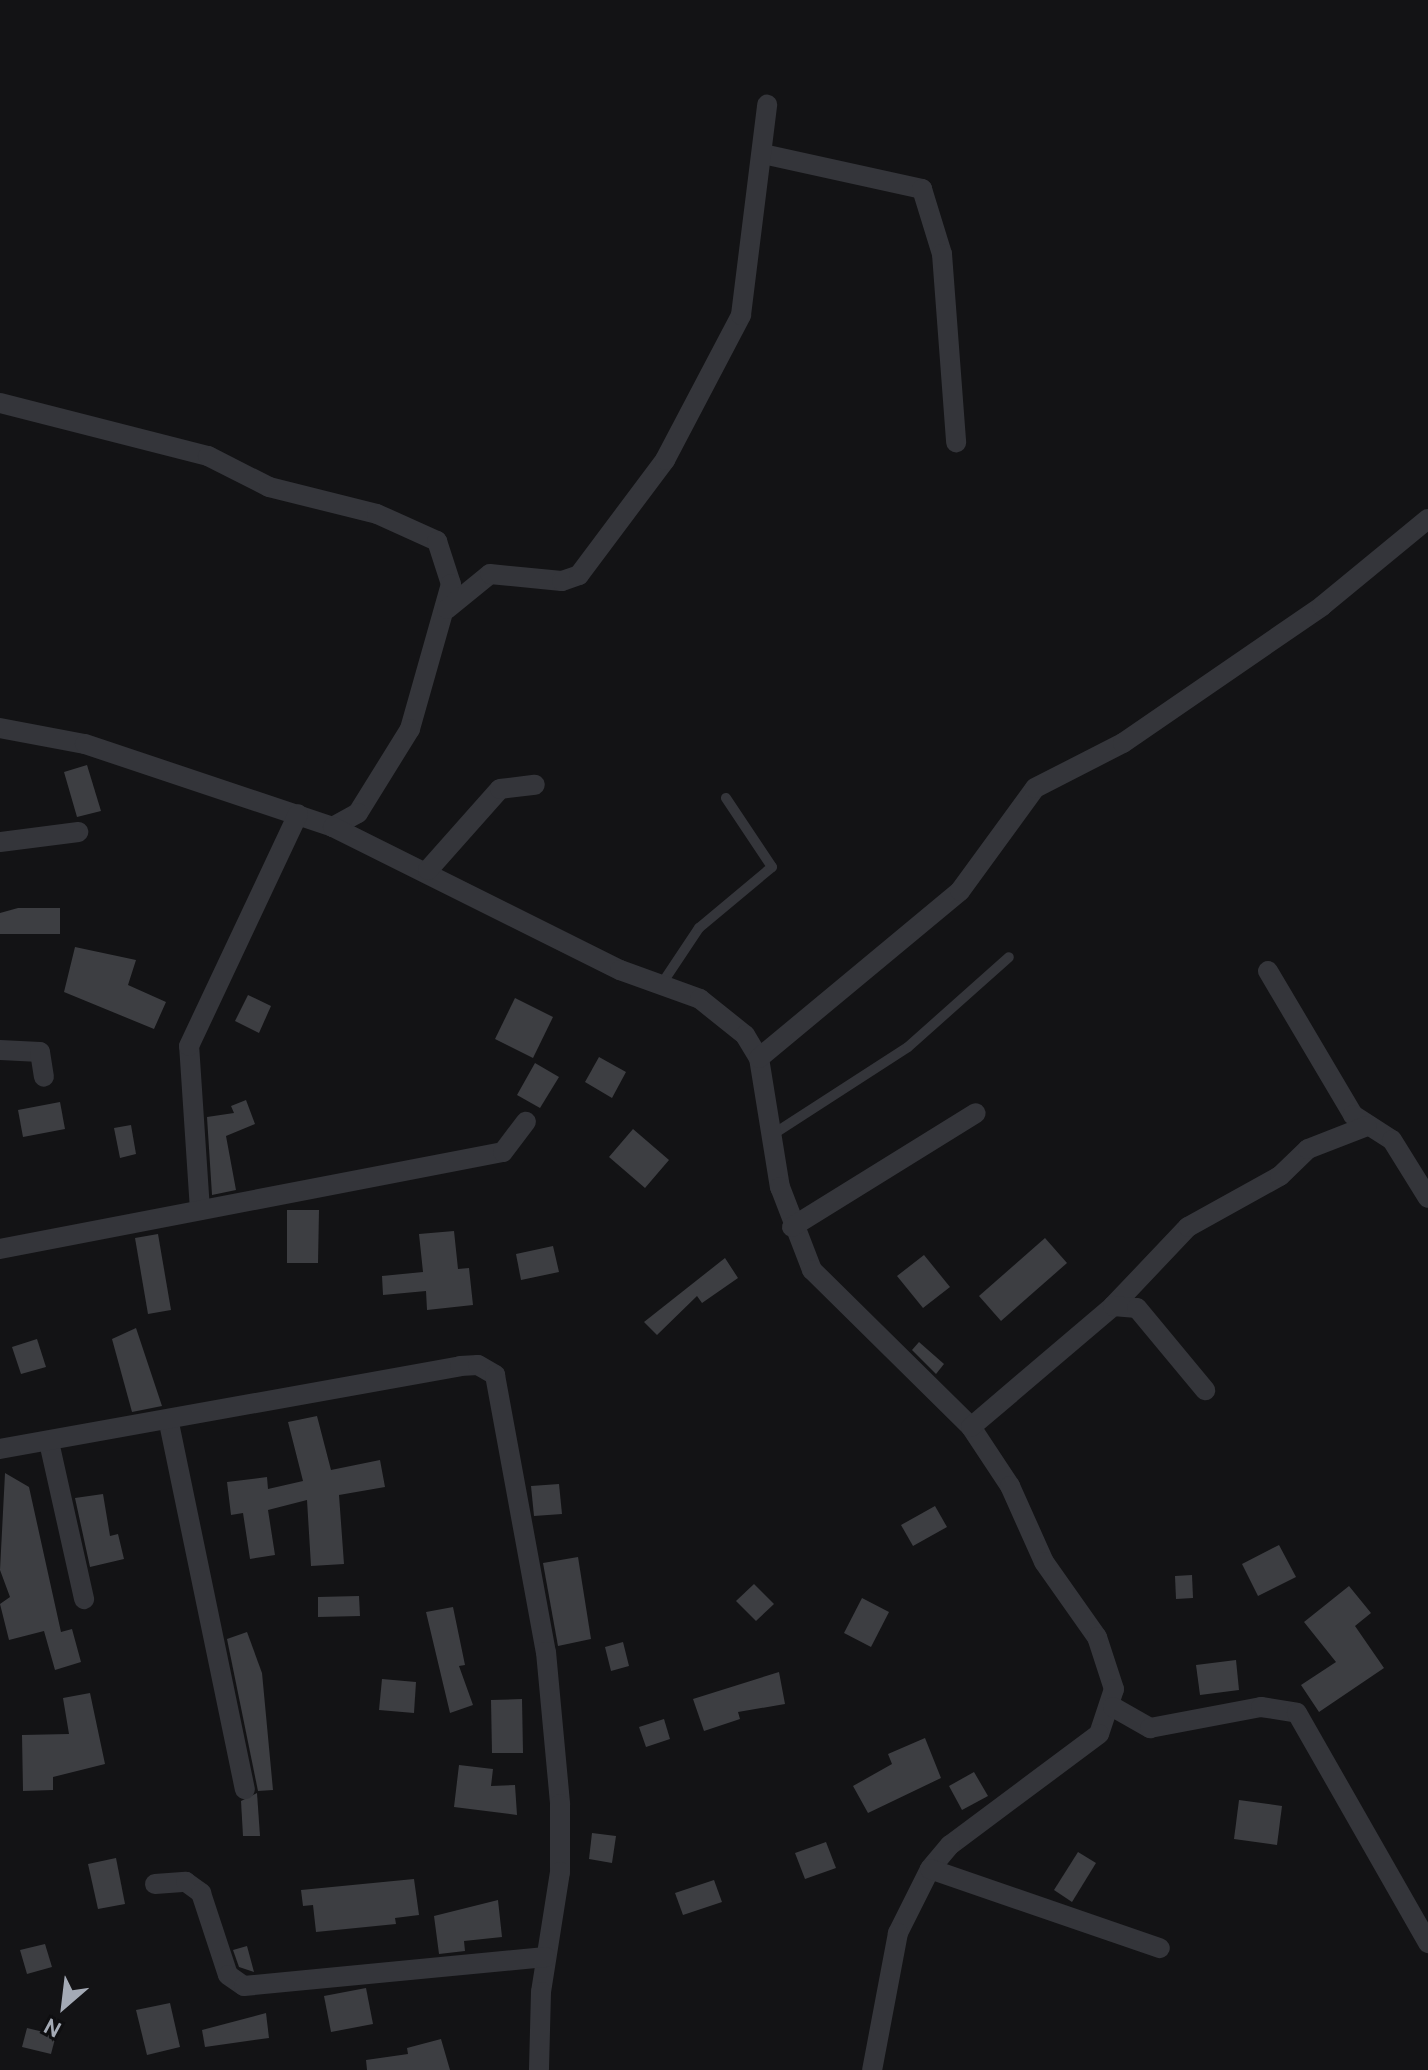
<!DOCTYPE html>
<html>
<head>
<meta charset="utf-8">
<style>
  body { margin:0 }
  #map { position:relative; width:1428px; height:2070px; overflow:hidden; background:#131315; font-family:Cabin,sans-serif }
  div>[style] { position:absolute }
  .building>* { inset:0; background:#3d3e42 }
  .service>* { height:10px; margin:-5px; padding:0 5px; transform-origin:5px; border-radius:5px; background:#34353a }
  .minor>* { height:20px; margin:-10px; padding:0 10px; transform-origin:10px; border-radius:10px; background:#34353a }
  span { translate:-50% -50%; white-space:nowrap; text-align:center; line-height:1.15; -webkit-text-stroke:8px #0e0e10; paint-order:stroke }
  .north { position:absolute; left:24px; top:1966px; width:80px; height:80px; -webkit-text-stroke:6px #0e0e10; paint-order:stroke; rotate:208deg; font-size:22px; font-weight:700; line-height:32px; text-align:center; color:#a4aab5 }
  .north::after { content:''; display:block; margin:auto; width:28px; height:36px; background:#a4aab5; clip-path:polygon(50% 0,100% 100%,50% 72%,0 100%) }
</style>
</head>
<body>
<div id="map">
  <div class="building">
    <i style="clip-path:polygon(87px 765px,101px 811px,77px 817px,64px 772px)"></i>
    <i style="clip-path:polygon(18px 908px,60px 908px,60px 934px,0 934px,0 913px)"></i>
    <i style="clip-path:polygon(75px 947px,136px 960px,128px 985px,166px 1002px,154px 1029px,64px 992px)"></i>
    <i style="clip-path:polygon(248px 995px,271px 1006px,259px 1033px,235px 1021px)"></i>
    <i style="clip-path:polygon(515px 998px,553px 1017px,533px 1058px,495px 1039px)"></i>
    <i style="clip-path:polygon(599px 1057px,626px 1072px,612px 1098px,585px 1082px)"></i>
    <i style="clip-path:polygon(535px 1063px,559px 1077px,540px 1108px,517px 1095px)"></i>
    <i style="clip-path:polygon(246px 1100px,255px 1124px,226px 1136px,236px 1190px,212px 1195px,207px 1117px,234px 1113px,231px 1106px)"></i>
    <i style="clip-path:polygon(60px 1102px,65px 1129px,23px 1137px,18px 1110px)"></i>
    <i style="clip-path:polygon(131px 1125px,136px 1154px,120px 1158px,114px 1128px)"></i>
    <i style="clip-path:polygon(633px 1129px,669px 1160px,645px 1188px,609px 1157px)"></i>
    <i style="clip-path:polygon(287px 1210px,319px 1210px,318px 1263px,287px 1263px)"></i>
    <i style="clip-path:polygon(454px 1231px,458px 1269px,469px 1268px,473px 1305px,427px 1310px,426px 1291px,383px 1295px,382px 1276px,423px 1272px,419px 1234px)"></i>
    <i style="clip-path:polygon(158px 1234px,171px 1310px,148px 1314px,135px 1238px)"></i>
    <i style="clip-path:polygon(1045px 1238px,1067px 1263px,1001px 1321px,979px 1296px)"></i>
    <i style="clip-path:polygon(553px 1246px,559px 1272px,521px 1280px,516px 1254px)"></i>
    <i style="clip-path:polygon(924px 1255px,950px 1287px,923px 1308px,897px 1276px)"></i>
    <i style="clip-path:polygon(725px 1258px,738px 1278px,702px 1303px,697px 1296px,657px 1335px,644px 1322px)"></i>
    <i style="clip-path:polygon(136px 1328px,162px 1406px,132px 1412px,112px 1339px)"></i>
    <i style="clip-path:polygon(37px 1339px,46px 1367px,21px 1374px,12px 1347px)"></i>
    <i style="clip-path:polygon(919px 1342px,944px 1364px,936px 1374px,912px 1350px)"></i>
    <i style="clip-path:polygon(317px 1416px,331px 1470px,380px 1460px,385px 1487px,339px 1495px,344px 1564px,311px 1566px,307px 1500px,268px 1510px,275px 1555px,250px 1559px,243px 1513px,231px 1515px,227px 1482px,267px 1477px,268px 1489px,303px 1481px,288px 1422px)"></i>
    <i style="clip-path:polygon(5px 1473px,29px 1487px,61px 1632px,72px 1629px,81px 1662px,55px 1670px,44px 1631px,9px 1640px,0 1604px,10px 1597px,0 1570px)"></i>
    <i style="clip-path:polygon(559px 1484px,562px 1514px,534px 1516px,531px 1486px)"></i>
    <i style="clip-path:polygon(103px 1494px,110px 1536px,118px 1534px,124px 1559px,90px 1567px,75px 1498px)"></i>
    <i style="clip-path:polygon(935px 1506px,947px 1527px,913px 1546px,901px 1525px)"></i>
    <i style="clip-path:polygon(1279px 1545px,1296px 1577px,1258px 1596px,1242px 1564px)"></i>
    <i style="clip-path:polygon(578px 1557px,591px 1639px,558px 1646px,543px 1563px)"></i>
    <i style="clip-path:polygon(1192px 1575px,1193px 1598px,1176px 1599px,1175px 1576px)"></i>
    <i style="clip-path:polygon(754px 1584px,774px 1604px,756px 1621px,736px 1601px)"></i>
    <i style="clip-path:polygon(1349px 1586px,1371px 1613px,1355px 1626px,1384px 1668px,1319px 1712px,1301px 1685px,1336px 1662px,1304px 1622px)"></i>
    <i style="clip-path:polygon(359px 1596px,360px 1616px,318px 1617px,318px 1597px)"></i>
    <i style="clip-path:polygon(862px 1598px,889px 1612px,871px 1647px,844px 1633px)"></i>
    <i style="clip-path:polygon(453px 1607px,465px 1665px,459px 1666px,473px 1705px,450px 1713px,426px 1612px)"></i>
    <i style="clip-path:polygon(247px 1632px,262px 1673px,273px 1790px,258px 1791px,227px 1639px)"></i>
    <i style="clip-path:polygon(623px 1642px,629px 1666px,611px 1671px,605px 1647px)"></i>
    <i style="clip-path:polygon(1236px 1660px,1239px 1690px,1200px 1695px,1196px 1665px)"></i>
    <i style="clip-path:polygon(779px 1672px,785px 1704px,738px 1712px,740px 1719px,704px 1731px,693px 1699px)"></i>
    <i style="clip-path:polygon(382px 1679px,416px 1682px,414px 1713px,379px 1710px)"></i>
    <i style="clip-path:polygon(90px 1693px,105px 1764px,53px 1777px,53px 1790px,23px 1791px,22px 1735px,69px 1734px,63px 1698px)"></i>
    <i style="clip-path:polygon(522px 1699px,523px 1753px,492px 1753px,491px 1700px)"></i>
    <i style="clip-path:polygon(664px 1719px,670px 1739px,646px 1747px,639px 1727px)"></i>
    <i style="clip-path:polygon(925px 1738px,941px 1778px,868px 1813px,853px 1786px,892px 1764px,888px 1754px)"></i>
    <i style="clip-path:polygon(459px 1765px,493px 1769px,491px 1786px,515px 1785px,517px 1815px,454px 1807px)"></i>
    <i style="clip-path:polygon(974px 1772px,988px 1796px,962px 1810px,949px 1786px)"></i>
    <i style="clip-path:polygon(257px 1793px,260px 1836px,243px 1836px,241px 1801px)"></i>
    <i style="clip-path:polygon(1239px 1800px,1282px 1806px,1277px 1845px,1234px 1839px)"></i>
    <i style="clip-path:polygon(592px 1833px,616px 1836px,612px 1863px,589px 1859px)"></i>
    <i style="clip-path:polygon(826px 1842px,836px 1868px,805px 1879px,795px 1853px)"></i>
    <i style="clip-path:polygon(1078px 1852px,1096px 1863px,1072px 1902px,1054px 1890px)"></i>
    <i style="clip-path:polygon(116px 1858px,125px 1904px,98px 1909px,88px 1864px)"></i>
    <i style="clip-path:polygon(414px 1879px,419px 1915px,395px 1918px,396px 1924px,316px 1932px,313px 1905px,303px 1906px,301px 1890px)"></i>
    <i style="clip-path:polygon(714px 1880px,722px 1902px,683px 1915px,675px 1893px)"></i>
    <i style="clip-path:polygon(498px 1900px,502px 1937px,464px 1941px,465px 1951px,439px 1954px,434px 1916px)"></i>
    <i style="clip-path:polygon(45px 1944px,52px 1967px,27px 1974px,20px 1950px)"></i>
    <i style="clip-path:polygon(247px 1946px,254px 1972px,239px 1967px,233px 1950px)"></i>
    <i style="clip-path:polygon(366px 1988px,373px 2024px,331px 2032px,324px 1996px)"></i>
    <i style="clip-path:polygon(170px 2003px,180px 2047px,147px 2055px,136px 2010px)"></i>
    <i style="clip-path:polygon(266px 2013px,269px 2038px,205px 2047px,202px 2030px)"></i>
    <i style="clip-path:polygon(27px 2028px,56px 2035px,51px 2054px,22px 2047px)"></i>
    <i style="clip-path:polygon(441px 2039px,450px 2070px,367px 2070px,366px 2060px,408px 2054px,407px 2048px)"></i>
  </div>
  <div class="service">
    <i style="left:661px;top:985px;width:69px;rotate:-56.3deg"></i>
    <i style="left:699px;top:928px;width:95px;rotate:-39.9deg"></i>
    <i style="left:772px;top:867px;width:83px;rotate:-123.7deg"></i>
    <i style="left:775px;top:1133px;width:158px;rotate:-32.9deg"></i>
    <i style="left:908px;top:1047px;width:135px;rotate:-41.7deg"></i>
  </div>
  <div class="minor">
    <i style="left:763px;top:154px;width:163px;rotate:12.4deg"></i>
    <i style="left:922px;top:189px;width:68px;rotate:72.9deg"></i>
    <i style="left:942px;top:254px;width:189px;rotate:85.7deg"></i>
    <i style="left:0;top:403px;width:215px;rotate:14.3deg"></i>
    <i style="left:208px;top:456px;width:68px;rotate:26.9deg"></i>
    <i style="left:269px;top:487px;width:111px;rotate:14deg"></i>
    <i style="left:377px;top:514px;width:66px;rotate:24.2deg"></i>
    <i style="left:437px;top:541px;width:45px;rotate:72deg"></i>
    <i style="left:451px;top:584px;width:151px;rotate:105.8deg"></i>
    <i style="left:410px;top:729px;width:99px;rotate:121.8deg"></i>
    <i style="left:358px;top:813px;width:29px;rotate:151deg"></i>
    <i style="left:447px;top:609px;width:55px;rotate:-39.1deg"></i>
    <i style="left:490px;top:574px;width:72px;rotate:5.6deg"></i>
    <i style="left:562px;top:581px;width:18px;rotate:-19deg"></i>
    <i style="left:579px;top:575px;width:144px;rotate:-53.2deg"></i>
    <i style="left:665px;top:460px;width:164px;rotate:-62.3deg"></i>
    <i style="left:741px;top:315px;width:212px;rotate:-82.9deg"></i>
    <i style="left:0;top:728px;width:86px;rotate:10.7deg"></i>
    <i style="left:85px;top:744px;width:262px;rotate:18.5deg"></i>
    <i style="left:333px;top:827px;width:321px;rotate:26.5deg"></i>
    <i style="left:620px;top:970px;width:85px;rotate:19.9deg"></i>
    <i style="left:700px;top:999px;width:58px;rotate:38.7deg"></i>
    <i style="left:745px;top:1035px;width:27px;rotate:59deg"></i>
    <i style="left:759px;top:1058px;width:131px;rotate:80.8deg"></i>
    <i style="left:780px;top:1187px;width:89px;rotate:68.9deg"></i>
    <i style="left:812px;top:1270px;width:223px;rotate:44.6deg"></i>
    <i style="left:971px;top:1427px;width:71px;rotate:56.5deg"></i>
    <i style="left:1010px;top:1486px;width:83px;rotate:65.9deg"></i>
    <i style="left:1044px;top:1562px;width:92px;rotate:54.8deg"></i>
    <i style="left:1097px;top:1637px;width:55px;rotate:71.9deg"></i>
    <i style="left:1114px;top:1689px;width:47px;rotate:108.4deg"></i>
    <i style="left:1099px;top:1734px;width:186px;rotate:143.3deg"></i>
    <i style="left:950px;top:1845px;width:31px;rotate:130deg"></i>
    <i style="left:930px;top:1869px;width:72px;rotate:116.6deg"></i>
    <i style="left:898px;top:1933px;width:139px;rotate:100.7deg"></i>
    <i style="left:0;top:842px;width:79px;rotate:-7.3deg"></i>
    <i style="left:428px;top:870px;width:108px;rotate:-48.4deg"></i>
    <i style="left:500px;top:789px;width:35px;rotate:-7deg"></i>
    <i style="left:1268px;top:971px;width:167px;rotate:59.4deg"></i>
    <i style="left:1353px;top:1115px;width:46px;rotate:32.7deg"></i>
    <i style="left:1392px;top:1140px;width:68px;rotate:58.2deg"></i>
    <i style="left:0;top:1050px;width:40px;rotate:2.9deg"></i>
    <i style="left:40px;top:1052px;width:25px;rotate:81deg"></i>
    <i style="left:759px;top:1058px;width:261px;rotate:-39.7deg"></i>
    <i style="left:960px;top:891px;width:127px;rotate:-53.9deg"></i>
    <i style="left:1035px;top:788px;width:99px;rotate:-27.1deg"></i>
    <i style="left:1123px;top:743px;width:242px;rotate:-34.5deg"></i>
    <i style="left:1322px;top:606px;width:137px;rotate:-39.4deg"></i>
    <i style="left:200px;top:1210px;width:164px;rotate:-93.8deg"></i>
    <i style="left:189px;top:1046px;width:256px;rotate:-64.8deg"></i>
    <i style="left:792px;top:1227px;width:216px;rotate:-31.8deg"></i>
    <i style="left:0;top:1249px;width:512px;rotate:-10.92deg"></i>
    <i style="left:503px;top:1152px;width:38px;rotate:-53deg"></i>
    <i style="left:1113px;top:1306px;width:109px;rotate:-46.5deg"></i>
    <i style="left:1188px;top:1227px;width:105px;rotate:-29deg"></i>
    <i style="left:1280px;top:1176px;width:39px;rotate:-44deg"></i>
    <i style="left:1308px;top:1149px;width:63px;rotate:-21.3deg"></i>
    <i style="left:169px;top:1423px;width:374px;rotate:78.3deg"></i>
    <i style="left:971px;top:1427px;width:187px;rotate:-40.4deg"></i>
    <i style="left:1113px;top:1306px;width:24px;rotate:5deg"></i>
    <i style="left:1137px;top:1308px;width:107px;rotate:50.3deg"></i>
    <i style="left:49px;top:1442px;width:161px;rotate:77.4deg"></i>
    <i style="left:0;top:1449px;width:467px;rotate:-10.2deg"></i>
    <i style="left:460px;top:1366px;width:18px;rotate:-3deg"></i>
    <i style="left:478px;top:1365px;width:20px;rotate:30deg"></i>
    <i style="left:495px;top:1375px;width:282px;rotate:79.6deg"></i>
    <i style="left:546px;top:1652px;width:153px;rotate:84.7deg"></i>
    <i style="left:560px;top:1804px;width:68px;rotate:90deg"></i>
    <i style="left:560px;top:1872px;width:121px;rotate:99deg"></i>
    <i style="left:541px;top:1992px;width:78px;rotate:91.5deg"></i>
    <i style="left:1113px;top:1707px;width:43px;rotate:29.6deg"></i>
    <i style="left:1150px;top:1728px;width:113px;rotate:-10.7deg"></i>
    <i style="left:1261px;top:1707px;width:36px;rotate:9deg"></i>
    <i style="left:1297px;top:1713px;width:265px;rotate:60.3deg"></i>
    <i style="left:930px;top:1869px;width:243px;rotate:19deg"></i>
    <i style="left:155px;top:1884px;width:31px;rotate:-4deg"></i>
    <i style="left:186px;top:1882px;width:19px;rotate:36deg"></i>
    <i style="left:201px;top:1893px;width:86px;rotate:71.8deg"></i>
    <i style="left:228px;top:1975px;width:19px;rotate:35deg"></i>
    <i style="left:244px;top:1986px;width:303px;rotate:-5.5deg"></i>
  </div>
  <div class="north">N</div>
</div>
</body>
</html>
